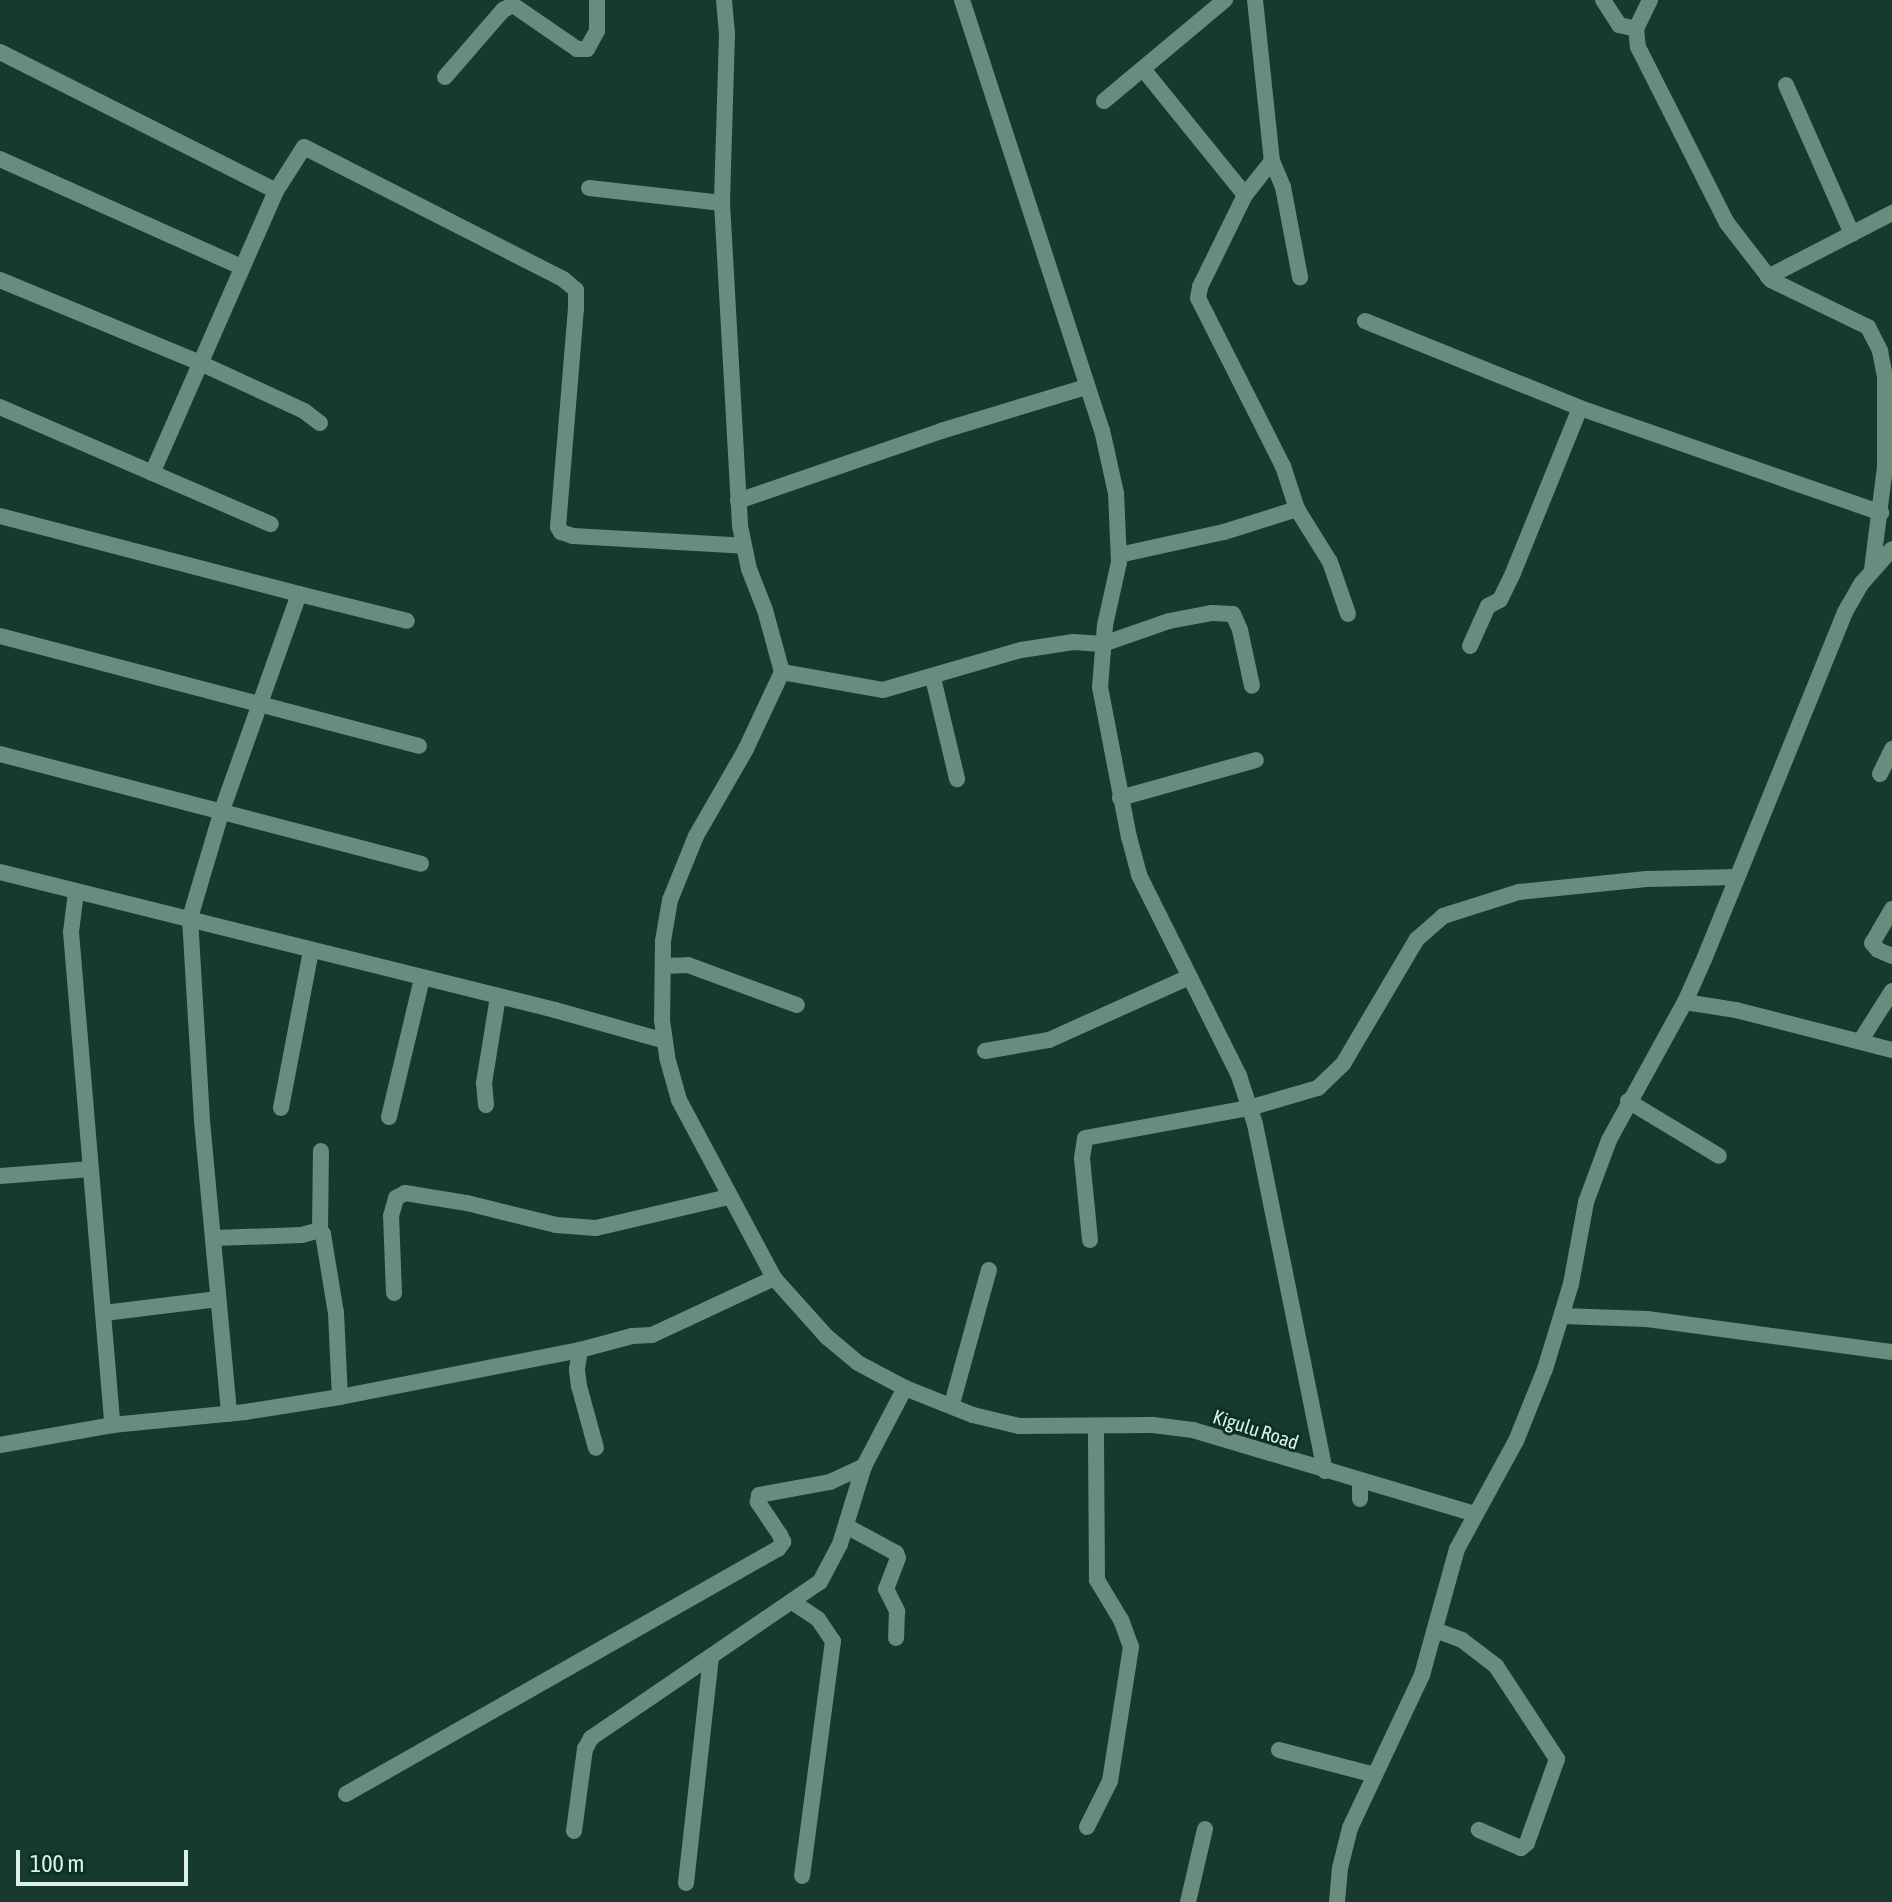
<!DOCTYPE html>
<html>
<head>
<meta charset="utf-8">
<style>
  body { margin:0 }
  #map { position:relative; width:1892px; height:1902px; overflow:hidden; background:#173a2f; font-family:"Asap Condensed",sans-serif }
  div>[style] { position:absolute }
  .minor>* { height:16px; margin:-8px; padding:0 8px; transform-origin:8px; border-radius:8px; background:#688d7f }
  span { translate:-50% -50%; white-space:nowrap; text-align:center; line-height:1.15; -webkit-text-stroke:6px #0b3025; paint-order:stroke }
  .street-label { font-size:20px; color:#dcefe8 }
  .scale { position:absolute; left:16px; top:1850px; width:172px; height:36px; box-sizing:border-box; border:4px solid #dcefe8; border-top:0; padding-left:10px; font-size:24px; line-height:28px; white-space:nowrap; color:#dcefe8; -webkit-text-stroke:6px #0b3025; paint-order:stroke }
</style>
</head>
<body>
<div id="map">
  <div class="minor">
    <i style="left:724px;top:0;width:33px;rotate:85deg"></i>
    <i style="left:727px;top:33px;width:170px;rotate:91.7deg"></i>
    <i style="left:722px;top:203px;width:324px;rotate:86.8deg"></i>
    <i style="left:740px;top:526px;width:44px;rotate:78.2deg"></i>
    <i style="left:749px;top:569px;width:44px;rotate:68.7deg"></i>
    <i style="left:765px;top:610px;width:64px;rotate:74.7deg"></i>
    <i style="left:782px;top:672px;width:85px;rotate:115.1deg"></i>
    <i style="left:746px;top:749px;width:100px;rotate:119.9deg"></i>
    <i style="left:696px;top:836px;width:69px;rotate:112.1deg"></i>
    <i style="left:670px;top:900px;width:42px;rotate:99.7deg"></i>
    <i style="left:663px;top:941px;width:79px;rotate:90.7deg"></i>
    <i style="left:662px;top:1020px;width:37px;rotate:82deg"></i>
    <i style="left:667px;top:1057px;width:45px;rotate:74.4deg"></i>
    <i style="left:679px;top:1100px;width:202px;rotate:61.9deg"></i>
    <i style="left:774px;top:1278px;width:79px;rotate:48.1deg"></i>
    <i style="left:827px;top:1337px;width:40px;rotate:40deg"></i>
    <i style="left:858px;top:1363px;width:53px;rotate:28deg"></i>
    <i style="left:905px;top:1388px;width:73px;rotate:21.7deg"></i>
    <i style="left:973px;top:1415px;width:47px;rotate:13.4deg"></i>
    <i style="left:1019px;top:1426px;width:134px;rotate:-0.4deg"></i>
    <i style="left:1153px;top:1425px;width:40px;rotate:7.1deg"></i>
    <i style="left:1193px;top:1430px;width:293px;rotate:16.6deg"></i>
    <i style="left:962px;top:0;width:452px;rotate:72deg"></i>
    <i style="left:1102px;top:430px;width:65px;rotate:77.5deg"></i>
    <i style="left:1116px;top:493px;width:69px;rotate:87.5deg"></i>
    <i style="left:1119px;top:562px;width:65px;rotate:102.5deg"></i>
    <i style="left:1105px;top:625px;width:62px;rotate:94.6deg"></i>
    <i style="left:1100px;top:687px;width:153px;rotate:79.1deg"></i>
    <i style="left:1129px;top:837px;width:39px;rotate:75deg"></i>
    <i style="left:1139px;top:875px;width:225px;rotate:63.5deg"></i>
    <i style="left:1239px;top:1076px;width:51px;rotate:71.6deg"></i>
    <i style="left:1255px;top:1124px;width:354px;rotate:78.6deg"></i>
    <i style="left:1255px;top:0;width:162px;rotate:84deg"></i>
    <i style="left:1272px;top:161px;width:28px;rotate:67deg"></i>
    <i style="left:1283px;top:187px;width:92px;rotate:79.3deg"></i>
    <i style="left:1603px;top:0;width:30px;rotate:57deg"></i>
    <i style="left:1619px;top:25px;width:17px;rotate:13deg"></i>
    <i style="left:1650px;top:0;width:32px;rotate:116deg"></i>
    <i style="left:1636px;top:29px;width:18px;rotate:84deg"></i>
    <i style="left:1638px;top:47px;width:197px;rotate:63.2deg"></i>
    <i style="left:1727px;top:223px;width:72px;rotate:52.3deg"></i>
    <i style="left:1771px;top:280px;width:108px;rotate:25.9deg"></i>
    <i style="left:1868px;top:327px;width:27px;rotate:63deg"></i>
    <i style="left:1880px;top:351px;width:25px;rotate:79deg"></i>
    <i style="left:1885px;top:376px;width:91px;rotate:90deg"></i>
    <i style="left:1885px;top:467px;width:104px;rotate:97.2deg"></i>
    <i style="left:0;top:52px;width:309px;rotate:26.7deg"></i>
    <i style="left:276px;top:191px;width:308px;rotate:113.7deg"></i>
    <i style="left:1143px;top:69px;width:162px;rotate:51deg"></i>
    <i style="left:445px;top:77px;width:89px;rotate:-49.1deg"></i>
    <i style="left:503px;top:10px;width:11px;rotate:-27deg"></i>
    <i style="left:513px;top:5px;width:78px;rotate:34.5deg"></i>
    <i style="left:577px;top:49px;width:10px"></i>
    <i style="left:587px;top:49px;width:21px;rotate:-61deg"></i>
    <i style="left:597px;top:31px;width:31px;rotate:-90deg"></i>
    <i style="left:1786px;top:85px;width:163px;rotate:66.1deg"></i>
    <i style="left:1104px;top:101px;width:158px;rotate:-39.9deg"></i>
    <i style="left:0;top:159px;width:265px;rotate:24.1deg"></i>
    <i style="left:1272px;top:161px;width:43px;rotate:128.5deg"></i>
    <i style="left:1245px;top:195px;width:102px;rotate:116.1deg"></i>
    <i style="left:1200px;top:287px;width:11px;rotate:100deg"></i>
    <i style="left:1198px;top:298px;width:188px;rotate:63.2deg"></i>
    <i style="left:1283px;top:466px;width:45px;rotate:72deg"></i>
    <i style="left:1297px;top:509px;width:62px;rotate:58.1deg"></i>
    <i style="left:1330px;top:562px;width:55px;rotate:70.9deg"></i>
    <i style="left:589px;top:188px;width:134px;rotate:6.4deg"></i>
    <i style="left:276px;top:191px;width:52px;rotate:-57.5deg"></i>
    <i style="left:304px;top:147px;width:291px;rotate:27deg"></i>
    <i style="left:563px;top:279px;width:17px;rotate:40deg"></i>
    <i style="left:576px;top:290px;width:18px;rotate:90deg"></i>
    <i style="left:576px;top:308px;width:220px;rotate:94.7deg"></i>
    <i style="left:558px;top:527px;width:6px;rotate:59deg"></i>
    <i style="left:561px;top:532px;width:13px;rotate:18deg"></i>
    <i style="left:573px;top:536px;width:171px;rotate:3.3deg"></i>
    <i style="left:1768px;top:277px;width:140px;rotate:-27.3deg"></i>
    <i style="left:0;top:280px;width:214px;rotate:22.5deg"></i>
    <i style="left:198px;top:362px;width:117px;rotate:24.8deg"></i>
    <i style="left:304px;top:411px;width:20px;rotate:37deg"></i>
    <i style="left:1365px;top:321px;width:232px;rotate:22deg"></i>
    <i style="left:1580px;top:408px;width:319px;rotate:19.2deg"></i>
    <i style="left:0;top:407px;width:295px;rotate:23.4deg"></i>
    <i style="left:738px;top:501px;width:215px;rotate:-19deg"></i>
    <i style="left:941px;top:431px;width:152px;rotate:-16.9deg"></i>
    <i style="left:0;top:516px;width:309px;rotate:14.6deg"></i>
    <i style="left:299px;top:594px;width:229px;rotate:109.6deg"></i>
    <i style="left:222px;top:810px;width:113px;rotate:106.5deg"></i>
    <i style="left:190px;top:918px;width:203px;rotate:86.6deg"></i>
    <i style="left:202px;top:1121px;width:294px;rotate:84.7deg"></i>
    <i style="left:1119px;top:555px;width:107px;rotate:-12.4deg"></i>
    <i style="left:1224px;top:532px;width:77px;rotate:-17.5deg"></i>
    <i style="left:299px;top:594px;width:111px;rotate:14deg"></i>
    <i style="left:0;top:636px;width:433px;rotate:14.7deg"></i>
    <i style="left:1470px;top:646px;width:44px;rotate:-65.8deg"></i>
    <i style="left:1488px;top:606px;width:13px;rotate:-27deg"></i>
    <i style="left:1500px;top:600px;width:30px;rotate:-64deg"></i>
    <i style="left:1513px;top:573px;width:178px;rotate:-67.9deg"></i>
    <i style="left:782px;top:672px;width:103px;rotate:10.1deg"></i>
    <i style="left:883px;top:690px;width:144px;rotate:-16.2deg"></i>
    <i style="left:1021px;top:650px;width:53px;rotate:-8.7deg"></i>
    <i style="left:1073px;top:642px;width:30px;rotate:4deg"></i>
    <i style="left:1103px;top:644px;width:70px;rotate:-19.2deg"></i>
    <i style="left:1169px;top:621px;width:44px;rotate:-10.5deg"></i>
    <i style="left:1212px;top:613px;width:21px;rotate:3deg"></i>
    <i style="left:1233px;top:614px;width:17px;rotate:66deg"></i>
    <i style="left:1240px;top:630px;width:57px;rotate:77.9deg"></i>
    <i style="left:933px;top:678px;width:104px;rotate:76.6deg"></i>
    <i style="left:0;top:754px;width:435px;rotate:14.6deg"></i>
    <i style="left:1880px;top:774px;width:28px;rotate:-64deg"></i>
    <i style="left:1120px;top:798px;width:141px;rotate:-15.6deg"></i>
    <i style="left:0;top:872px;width:572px;rotate:13.96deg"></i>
    <i style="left:555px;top:1010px;width:114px;rotate:15.7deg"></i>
    <i style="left:76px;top:892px;width:40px;rotate:97.1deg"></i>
    <i style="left:71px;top:932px;width:495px;rotate:85.2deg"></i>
    <i style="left:1892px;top:909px;width:39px;rotate:120deg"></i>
    <i style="left:1872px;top:943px;width:9px;rotate:49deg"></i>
    <i style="left:1878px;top:950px;width:15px;rotate:23deg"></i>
    <i style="left:663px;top:966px;width:25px;rotate:-2deg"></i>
    <i style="left:688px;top:965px;width:116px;rotate:20.2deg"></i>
    <i style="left:1685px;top:1002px;width:52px;rotate:8.9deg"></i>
    <i style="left:1736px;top:1010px;width:161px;rotate:14.4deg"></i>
    <i style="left:1861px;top:1040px;width:58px;rotate:-57.7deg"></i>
    <i style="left:985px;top:1051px;width:65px;rotate:-9.8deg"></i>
    <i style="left:1049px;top:1040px;width:151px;rotate:-24.2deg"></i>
    <i style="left:1628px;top:1101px;width:106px;rotate:31.1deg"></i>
    <i style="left:486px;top:1105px;width:22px;rotate:-95deg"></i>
    <i style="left:484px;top:1083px;width:87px;rotate:-80.8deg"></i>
    <i style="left:281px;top:1108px;width:161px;rotate:-79.2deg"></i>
    <i style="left:389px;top:1117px;width:142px;rotate:-76.6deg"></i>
    <i style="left:0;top:1176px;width:91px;rotate:-4.4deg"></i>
    <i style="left:320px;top:1230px;width:79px;rotate:-89.3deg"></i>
    <i style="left:213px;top:1238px;width:89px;rotate:-1.9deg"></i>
    <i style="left:302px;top:1235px;width:19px;rotate:-16deg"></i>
    <i style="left:320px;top:1230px;width:5px;rotate:53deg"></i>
    <i style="left:323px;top:1234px;width:80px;rotate:80.7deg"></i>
    <i style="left:336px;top:1313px;width:84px;rotate:87.3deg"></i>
    <i style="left:1090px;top:1240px;width:82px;rotate:-95.6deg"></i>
    <i style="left:1082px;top:1158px;width:20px;rotate:-81deg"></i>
    <i style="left:1085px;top:1138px;width:167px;rotate:-10.4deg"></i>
    <i style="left:1249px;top:1108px;width:72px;rotate:-16.2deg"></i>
    <i style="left:1318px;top:1088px;width:35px;rotate:-44deg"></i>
    <i style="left:1343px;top:1064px;width:145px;rotate:-59.4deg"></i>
    <i style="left:1417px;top:939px;width:35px;rotate:-41deg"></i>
    <i style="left:1443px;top:916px;width:80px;rotate:-17.5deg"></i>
    <i style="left:1519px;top:892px;width:128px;rotate:-5.8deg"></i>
    <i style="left:1646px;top:879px;width:91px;rotate:-1.3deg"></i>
    <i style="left:394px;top:1293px;width:77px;rotate:-92.2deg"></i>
    <i style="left:391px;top:1216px;width:19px;rotate:-74deg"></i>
    <i style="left:396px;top:1198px;width:10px;rotate:-29deg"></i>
    <i style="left:405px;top:1193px;width:63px;rotate:9.2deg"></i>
    <i style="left:467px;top:1203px;width:92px;rotate:13.9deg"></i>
    <i style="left:556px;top:1225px;width:40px;rotate:4.3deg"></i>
    <i style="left:596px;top:1228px;width:136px;rotate:-13.2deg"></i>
    <i style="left:104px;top:1313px;width:115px;rotate:-7deg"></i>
    <i style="left:1562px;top:1316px;width:85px;rotate:2deg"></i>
    <i style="left:1647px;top:1319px;width:247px;rotate:7.7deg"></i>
    <i style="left:580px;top:1350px;width:20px;rotate:99deg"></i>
    <i style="left:577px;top:1370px;width:16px;rotate:83deg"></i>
    <i style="left:579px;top:1386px;width:64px;rotate:74.7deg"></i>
    <i style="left:952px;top:1404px;width:139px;rotate:-74.6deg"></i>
    <i style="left:0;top:1445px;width:114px;rotate:-10.1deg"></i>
    <i style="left:112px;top:1425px;width:134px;rotate:-5.6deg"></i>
    <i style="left:245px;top:1412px;width:96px;rotate:-9deg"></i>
    <i style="left:340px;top:1397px;width:245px;rotate:-11.1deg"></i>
    <i style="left:580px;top:1350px;width:54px;rotate:-15.1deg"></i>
    <i style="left:632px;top:1336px;width:20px;rotate:-3deg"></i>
    <i style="left:652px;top:1335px;width:135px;rotate:-25deg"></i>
    <i style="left:1360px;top:1481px;width:18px;rotate:90deg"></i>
    <i style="left:846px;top:1526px;width:57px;rotate:28.4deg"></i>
    <i style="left:896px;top:1553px;width:5px;rotate:68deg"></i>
    <i style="left:898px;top:1558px;width:33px;rotate:111deg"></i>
    <i style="left:886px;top:1589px;width:25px;rotate:63deg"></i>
    <i style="left:897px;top:1611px;width:27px;rotate:92deg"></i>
    <i style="left:794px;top:1603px;width:29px;rotate:34deg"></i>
    <i style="left:818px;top:1619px;width:27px;rotate:56deg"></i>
    <i style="left:833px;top:1641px;width:237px;rotate:97.5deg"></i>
    <i style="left:1435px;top:1630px;width:29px;rotate:20deg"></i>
    <i style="left:1462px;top:1640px;width:43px;rotate:37.4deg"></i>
    <i style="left:1496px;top:1666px;width:111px;rotate:56.7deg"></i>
    <i style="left:1557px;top:1759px;width:89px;rotate:109.7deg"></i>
    <i style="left:1527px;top:1843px;width:8px;rotate:140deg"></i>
    <i style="left:1521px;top:1848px;width:46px;rotate:-156.8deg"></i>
    <i style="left:1279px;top:1750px;width:99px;rotate:14.6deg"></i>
    <i style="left:346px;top:1794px;width:497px;rotate:-29.6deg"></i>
    <i style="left:778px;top:1549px;width:9px;rotate:-54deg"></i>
    <i style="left:783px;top:1542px;width:8px;rotate:-113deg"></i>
    <i style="left:780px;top:1535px;width:40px;rotate:-124deg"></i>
    <i style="left:758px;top:1502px;width:7px;rotate:-82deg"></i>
    <i style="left:759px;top:1495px;width:72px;rotate:-10.4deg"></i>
    <i style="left:830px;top:1482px;width:38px;rotate:-25deg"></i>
    <i style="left:864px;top:1466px;width:88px;rotate:-62.3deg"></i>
    <i style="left:1087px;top:1827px;width:51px;rotate:-63.4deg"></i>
    <i style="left:1110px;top:1781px;width:136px;rotate:-81.1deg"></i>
    <i style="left:1131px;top:1647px;width:29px;rotate:-110deg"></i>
    <i style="left:1121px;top:1620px;width:47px;rotate:-121deg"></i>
    <i style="left:1097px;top:1580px;width:154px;rotate:-90.4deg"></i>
    <i style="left:574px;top:1831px;width:83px;rotate:-82.4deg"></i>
    <i style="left:585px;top:1749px;width:13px;rotate:-61deg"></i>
    <i style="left:591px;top:1738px;width:277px;rotate:-34.3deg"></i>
    <i style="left:820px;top:1582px;width:43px;rotate:-62.2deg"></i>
    <i style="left:840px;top:1544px;width:82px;rotate:-72.9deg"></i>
    <i style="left:686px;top:1883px;width:226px;rotate:-83.7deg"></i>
    <i style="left:1188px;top:1902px;width:75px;rotate:-76.9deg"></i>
    <i style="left:1337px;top:1902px;width:34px;rotate:-85deg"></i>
    <i style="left:1340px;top:1868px;width:41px;rotate:-76deg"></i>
    <i style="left:1350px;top:1828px;width:169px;rotate:-64.8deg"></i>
    <i style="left:1422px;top:1675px;width:131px;rotate:-74.5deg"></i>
    <i style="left:1457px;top:1549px;width:123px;rotate:-61.4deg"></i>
    <i style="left:1516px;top:1441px;width:78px;rotate:-68.1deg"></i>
    <i style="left:1545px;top:1369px;width:89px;rotate:-73deg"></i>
    <i style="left:1571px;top:1284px;width:83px;rotate:-79.6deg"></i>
    <i style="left:1586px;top:1202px;width:66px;rotate:-69.6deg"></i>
    <i style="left:1609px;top:1140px;width:158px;rotate:-61.2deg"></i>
    <i style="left:1685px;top:1002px;width:49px;rotate:-66deg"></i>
    <i style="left:1705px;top:957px;width:372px;rotate:-67.9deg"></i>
    <i style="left:1845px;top:612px;width:34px;rotate:-60deg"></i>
    <i style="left:1862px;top:583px;width:45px;rotate:-48.6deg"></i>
  </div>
  <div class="street-label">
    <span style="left:1256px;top:1429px;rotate:18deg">Kigulu Road</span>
  </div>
  <div class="scale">100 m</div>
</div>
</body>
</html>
